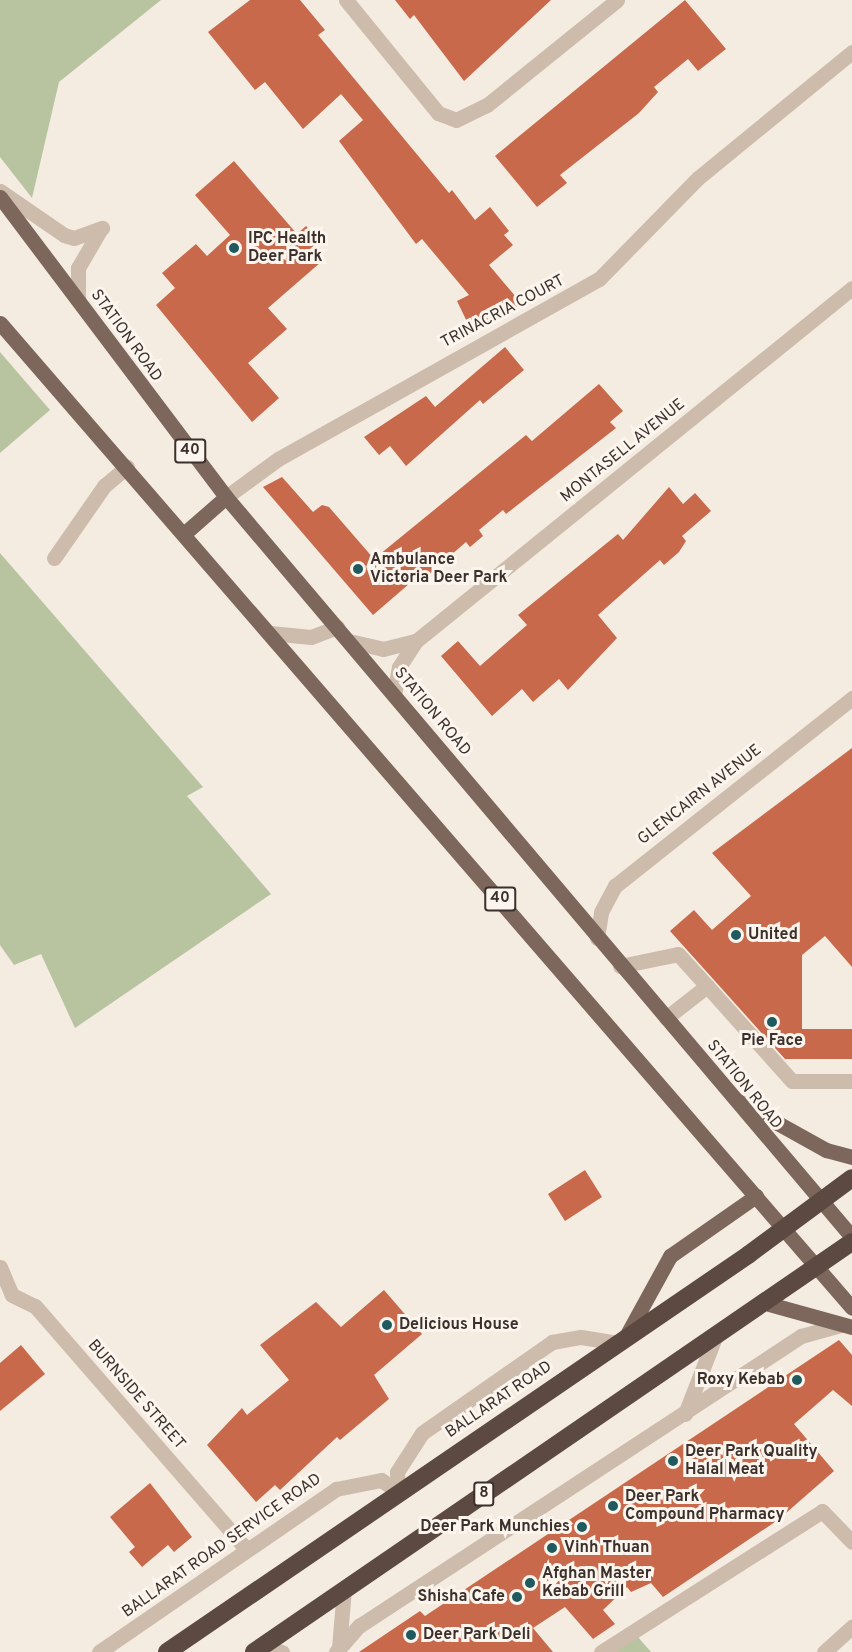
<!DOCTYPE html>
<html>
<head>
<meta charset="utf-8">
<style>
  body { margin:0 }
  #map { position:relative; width:852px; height:1652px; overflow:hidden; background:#f4ebe1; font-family:Overpass,sans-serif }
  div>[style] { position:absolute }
  .green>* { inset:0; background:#b8c4a0 }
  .building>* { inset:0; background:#c8694b }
  .minor>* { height:15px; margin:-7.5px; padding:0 7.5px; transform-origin:7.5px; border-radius:7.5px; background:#cdbbac }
  .major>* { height:15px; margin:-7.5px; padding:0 7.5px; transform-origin:7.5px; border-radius:7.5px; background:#7d675c }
  .highway>* { height:18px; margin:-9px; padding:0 9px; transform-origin:9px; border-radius:9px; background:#5c4a42 }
  .dots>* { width:16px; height:16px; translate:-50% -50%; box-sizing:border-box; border:3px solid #fbf5ee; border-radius:50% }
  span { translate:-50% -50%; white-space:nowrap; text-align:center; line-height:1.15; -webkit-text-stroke:6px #fbf5ee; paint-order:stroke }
  .shield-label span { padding:2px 4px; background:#fbf5ee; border:2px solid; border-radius:4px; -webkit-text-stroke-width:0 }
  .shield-label { font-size:15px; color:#3b302b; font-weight:700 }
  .poi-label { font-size:16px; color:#3b302b; font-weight:700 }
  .left { translate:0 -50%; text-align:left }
  .right { translate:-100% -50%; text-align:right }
  .street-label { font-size:16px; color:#3b302b }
</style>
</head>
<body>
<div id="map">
  <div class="green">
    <i style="clip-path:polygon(0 0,161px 0,59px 82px,32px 198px,0 157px)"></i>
    <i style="clip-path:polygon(0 352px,50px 410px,0 453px)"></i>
    <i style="clip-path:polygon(0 553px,203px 787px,187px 796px,271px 894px,75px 1028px,41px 954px,14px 965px,0 945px)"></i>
    <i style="clip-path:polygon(637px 1636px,651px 1652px,614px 1652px)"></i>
  </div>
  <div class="building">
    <i style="clip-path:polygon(250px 0,300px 0,325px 30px,318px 35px,449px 193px,452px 190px,475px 220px,490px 207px,509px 231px,504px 235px,513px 245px,489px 265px,521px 303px,503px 319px,471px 330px,457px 301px,469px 295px,422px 239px,416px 244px,339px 141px,363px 120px,341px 94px,303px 129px,265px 82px,255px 90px,208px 32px)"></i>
    <i style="clip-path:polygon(395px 0,551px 0,464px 81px,414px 15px,410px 19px)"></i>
    <i style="clip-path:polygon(685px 0,726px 49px,698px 71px,688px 59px,654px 87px,658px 92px,639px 113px,560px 175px,567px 183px,537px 207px,495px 156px)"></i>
    <i style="clip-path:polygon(234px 161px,297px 234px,306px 226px,319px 241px,310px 249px,321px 262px,268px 308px,287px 329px,248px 363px,279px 398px,252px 422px,156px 305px,175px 288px,162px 273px,196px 244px,207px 256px,230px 235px,195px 195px)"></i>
    <i style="clip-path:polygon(505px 347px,524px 370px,483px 404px,480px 400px,406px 466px,390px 446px,379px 455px,364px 437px,426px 396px,435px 407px)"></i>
    <i style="clip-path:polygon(599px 384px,623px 411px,610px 422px,616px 428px,506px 514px,503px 510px,479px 530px,483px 536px,470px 547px,466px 542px,428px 575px,424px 571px,373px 615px,263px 487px,282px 477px,313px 512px,322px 505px,329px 507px,374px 559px,526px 435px,532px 441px)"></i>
    <i style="clip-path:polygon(669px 487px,683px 504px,695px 493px,711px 511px,682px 536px,686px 541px,679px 552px,664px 565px,660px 560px,598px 615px,617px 638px,568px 690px,559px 679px,533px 702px,522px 689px,492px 716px,441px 656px,458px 641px,480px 666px,527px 625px,518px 615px,618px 534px,623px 540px)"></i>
    <i style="clip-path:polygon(852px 748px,852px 967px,825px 936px,802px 955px,802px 1029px,852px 1029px,852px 1059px,785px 1059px,670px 931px,694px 910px,712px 930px,751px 896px,712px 853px)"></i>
    <i style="clip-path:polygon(585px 1170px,602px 1197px,565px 1221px,548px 1194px)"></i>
    <i style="clip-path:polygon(384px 1290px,422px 1334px,374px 1375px,389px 1399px,340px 1440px,337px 1437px,280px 1490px,275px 1485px,256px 1502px,207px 1445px,242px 1408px,247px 1415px,289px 1380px,260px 1345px,316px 1302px,341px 1327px)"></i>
    <i style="clip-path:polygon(839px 1340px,852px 1355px,852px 1406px,833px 1390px,794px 1424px,834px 1471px,778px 1520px,663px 1597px,651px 1583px,631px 1592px,627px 1587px,603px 1610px,615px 1624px,593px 1639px,565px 1607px,533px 1628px,553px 1652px,359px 1652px,420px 1611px,425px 1616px)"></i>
    <i style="clip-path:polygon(21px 1345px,45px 1374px,0 1411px,0 1363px)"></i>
    <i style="clip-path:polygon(150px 1483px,192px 1537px,174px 1552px,168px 1545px,142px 1567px,129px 1552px,135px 1547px,110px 1517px)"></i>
  </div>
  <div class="minor">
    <i style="left:346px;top:0;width:146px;rotate:50.8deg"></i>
    <i style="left:438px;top:113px;width:19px;rotate:21deg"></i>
    <i style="left:456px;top:120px;width:34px;rotate:-26deg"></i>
    <i style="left:487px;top:105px;width:167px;rotate:-38.9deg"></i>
    <i style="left:0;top:191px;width:78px;rotate:34.5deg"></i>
    <i style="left:64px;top:235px;width:10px;rotate:17deg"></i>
    <i style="left:74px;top:238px;width:30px;rotate:-20deg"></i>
    <i style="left:78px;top:300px;width:32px;rotate:-90deg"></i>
    <i style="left:78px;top:268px;width:44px;rotate:-59.9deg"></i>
    <i style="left:226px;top:497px;width:64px;rotate:-36.2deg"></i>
    <i style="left:278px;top:459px;width:368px;rotate:-29.3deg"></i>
    <i style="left:599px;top:279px;width:141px;rotate:-45.6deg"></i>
    <i style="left:698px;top:178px;width:199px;rotate:-39.3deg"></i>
    <i style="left:54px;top:558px;width:88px;rotate:-55.2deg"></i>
    <i style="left:104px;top:486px;width:30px;rotate:-40deg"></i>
    <i style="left:270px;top:633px;width:41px;rotate:5.6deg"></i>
    <i style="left:311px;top:637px;width:28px;rotate:-21deg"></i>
    <i style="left:349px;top:641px;width:35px;rotate:13deg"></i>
    <i style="left:383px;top:649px;width:34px;rotate:-14deg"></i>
    <i style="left:394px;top:695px;width:28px;rotate:-80deg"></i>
    <i style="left:399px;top:667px;width:31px;rotate:-57deg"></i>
    <i style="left:416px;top:641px;width:561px;rotate:-38.99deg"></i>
    <i style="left:597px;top:938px;width:26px;rotate:-81deg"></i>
    <i style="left:601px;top:912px;width:30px;rotate:-62deg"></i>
    <i style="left:615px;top:886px;width:303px;rotate:-38.4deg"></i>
    <i style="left:620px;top:966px;width:59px;rotate:-11.7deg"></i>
    <i style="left:678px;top:954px;width:43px;rotate:47.8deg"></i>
    <i style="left:666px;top:1018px;width:52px;rotate:-38deg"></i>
    <i style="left:707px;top:986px;width:127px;rotate:48.2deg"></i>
    <i style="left:792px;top:1081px;width:60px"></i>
    <i style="left:0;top:1267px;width:30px;rotate:67deg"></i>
    <i style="left:12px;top:1295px;width:25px;rotate:26deg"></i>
    <i style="left:35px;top:1306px;width:323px;rotate:49deg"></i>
    <i style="left:685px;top:1414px;width:83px;rotate:-68.7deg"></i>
    <i style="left:398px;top:1491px;width:19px;rotate:-93deg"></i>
    <i style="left:397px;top:1472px;width:46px;rotate:-57.3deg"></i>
    <i style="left:422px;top:1433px;width:159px;rotate:-35deg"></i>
    <i style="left:552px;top:1342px;width:29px;rotate:-10deg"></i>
    <i style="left:581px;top:1337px;width:37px;rotate:9deg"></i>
    <i style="left:262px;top:1646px;width:21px;rotate:17deg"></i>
    <i style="left:339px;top:1648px;width:59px;rotate:-85.2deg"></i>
    <i style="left:99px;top:1652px;width:288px;rotate:-34.5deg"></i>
    <i style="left:336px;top:1489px;width:46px;rotate:-11.3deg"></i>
    <i style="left:381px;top:1480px;width:20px;rotate:33deg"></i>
    <i style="left:336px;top:1652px;width:35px;rotate:-49deg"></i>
    <i style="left:359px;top:1626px;width:529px;rotate:-33.27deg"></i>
    <i style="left:801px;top:1336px;width:41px;rotate:-15.4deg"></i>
    <i style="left:601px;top:1652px;width:262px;rotate:-32.5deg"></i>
    <i style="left:822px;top:1511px;width:43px;rotate:45.9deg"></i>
    <i style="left:824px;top:1652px;width:38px;rotate:-42deg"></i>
  </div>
  <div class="major">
    <i style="left:0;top:197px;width:376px;rotate:53deg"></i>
    <i style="left:226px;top:497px;width:969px;rotate:49.77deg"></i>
    <i style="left:0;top:323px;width:1302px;rotate:49.14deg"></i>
    <i style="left:186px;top:532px;width:53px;rotate:-41.2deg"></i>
    <i style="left:738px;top:1101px;width:101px;rotate:29.1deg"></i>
    <i style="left:826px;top:1150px;width:27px;rotate:15deg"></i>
    <i style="left:769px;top:1304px;width:86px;rotate:15.5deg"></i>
    <i style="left:625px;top:1338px;width:94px;rotate:-61.2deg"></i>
    <i style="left:670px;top:1256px;width:105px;rotate:-34.9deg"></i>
  </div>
  <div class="highway">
    <i style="left:167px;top:1652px;width:704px;rotate:-34.34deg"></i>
    <i style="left:748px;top:1255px;width:129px;rotate:-36.5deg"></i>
    <i style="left:254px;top:1652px;width:725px;rotate:-34.44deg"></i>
  </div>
  <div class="dots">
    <i style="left:234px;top:248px;background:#1f5a5e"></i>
    <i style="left:358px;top:569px;background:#1f5a5e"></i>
    <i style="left:736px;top:935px;background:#1f5a5e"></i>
    <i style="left:772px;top:1022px;background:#1f5a5e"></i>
    <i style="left:387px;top:1325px;background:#1f5a5e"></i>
    <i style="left:797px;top:1380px;background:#1f5a5e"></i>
    <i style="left:673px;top:1461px;background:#1f5a5e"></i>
    <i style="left:613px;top:1506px;background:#1f5a5e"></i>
    <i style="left:582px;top:1527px;background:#1f5a5e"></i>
    <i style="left:552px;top:1548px;background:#1f5a5e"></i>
    <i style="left:530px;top:1583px;background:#1f5a5e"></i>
    <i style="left:517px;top:1597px;background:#1f5a5e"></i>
    <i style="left:411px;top:1635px;background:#1f5a5e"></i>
  </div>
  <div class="shield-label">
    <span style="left:190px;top:451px">40</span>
    <span style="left:500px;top:899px">40</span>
    <span style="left:484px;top:1494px">8</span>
  </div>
  <div class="poi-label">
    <span class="left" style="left:248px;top:248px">IPC Health<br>Deer Park</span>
    <span class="left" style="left:370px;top:569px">Ambulance<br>Victoria Deer Park</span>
    <span class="left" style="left:748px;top:935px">United</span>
    <span style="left:772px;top:1041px">Pie Face</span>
    <span class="left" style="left:399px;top:1325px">Delicious House</span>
    <span class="right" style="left:785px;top:1380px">Roxy Kebab</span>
    <span class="left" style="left:685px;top:1461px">Deer Park Quality<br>Halal Meat</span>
    <span class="left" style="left:625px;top:1506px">Deer Park<br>Compound Pharmacy</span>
    <span class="right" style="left:570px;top:1527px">Deer Park Munchies</span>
    <span class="left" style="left:564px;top:1548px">Vinh Thuan</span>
    <span class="left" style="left:542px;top:1583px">Afghan Master<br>Kebab Grill</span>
    <span class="right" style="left:505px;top:1597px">Shisha Cafe</span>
    <span class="left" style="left:423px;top:1635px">Deer Park Deli</span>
  </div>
  <div class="street-label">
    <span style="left:503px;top:312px;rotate:-28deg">TRINACRIA COURT</span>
    <span style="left:126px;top:336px;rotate:54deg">STATION ROAD</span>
    <span style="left:623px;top:451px;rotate:-39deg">MONTASELL AVENUE</span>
    <span style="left:432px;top:712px;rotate:50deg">STATION ROAD</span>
    <span style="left:700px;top:795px;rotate:-38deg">GLENCAIRN AVENUE</span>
    <span style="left:744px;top:1085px;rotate:51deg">STATION ROAD</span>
    <span style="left:136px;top:1395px;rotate:49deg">BURNSIDE STREET</span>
    <span style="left:499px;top:1400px;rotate:-34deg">BALLARAT ROAD</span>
    <span style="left:222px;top:1546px;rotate:-35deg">BALLARAT ROAD SERVICE ROAD</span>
  </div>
</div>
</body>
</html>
